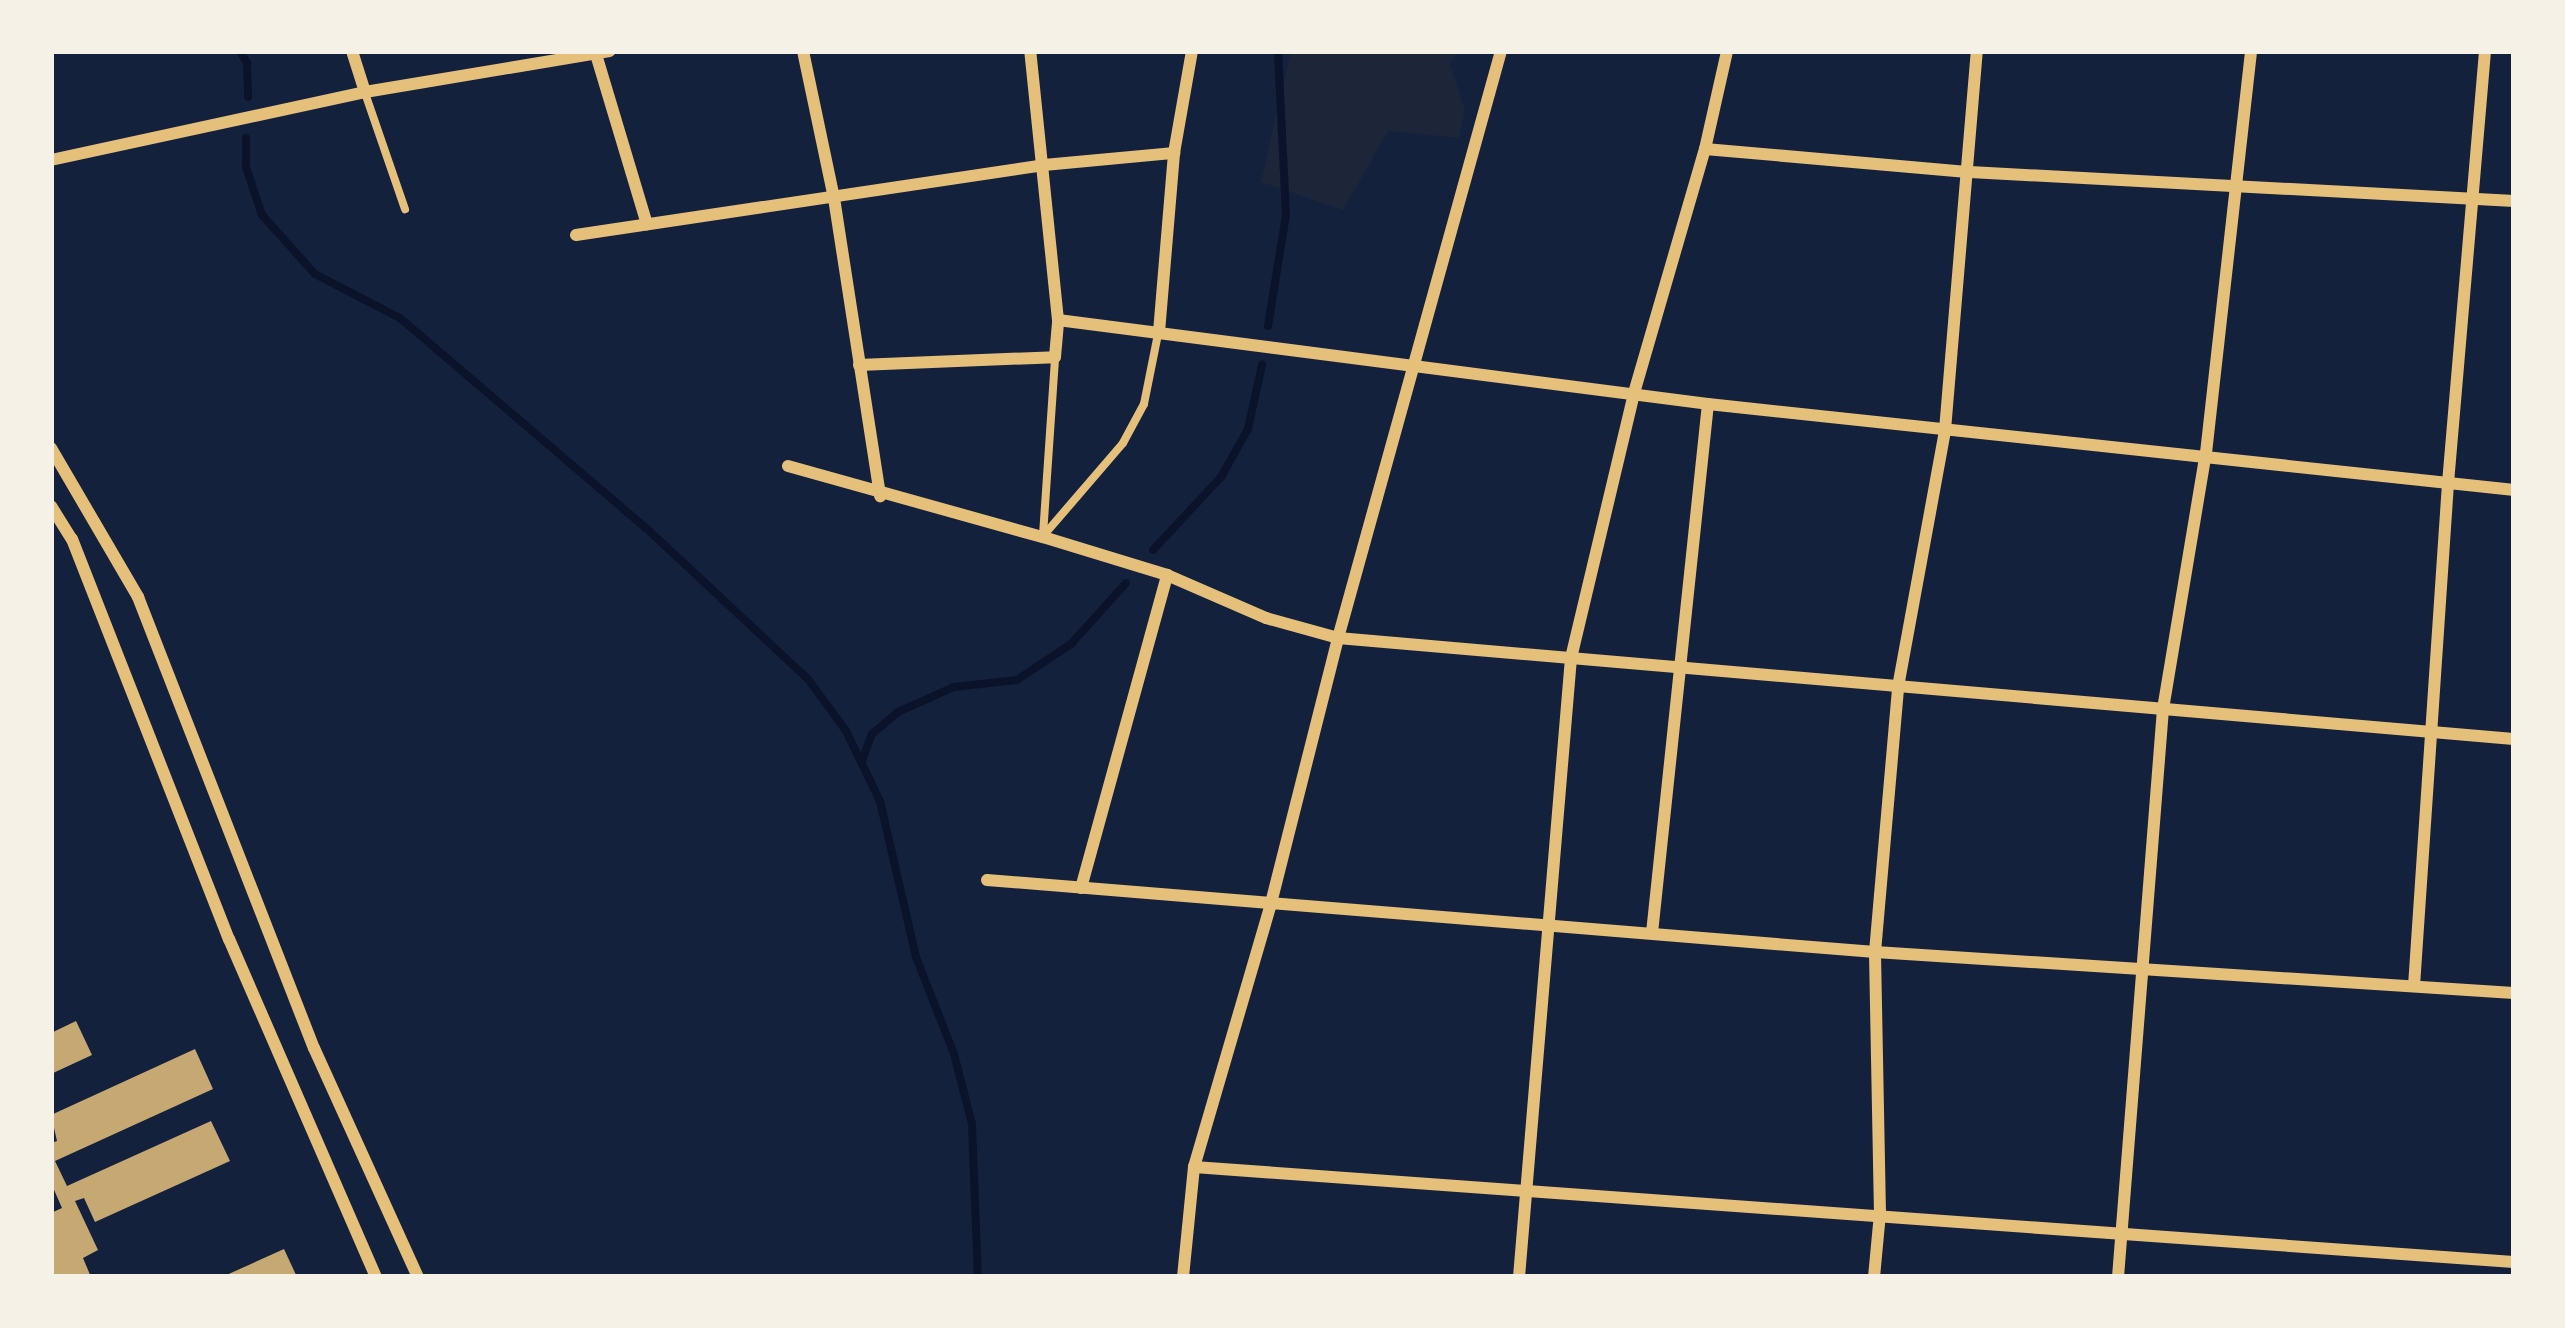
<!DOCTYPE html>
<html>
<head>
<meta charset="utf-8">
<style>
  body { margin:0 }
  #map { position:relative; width:2565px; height:1328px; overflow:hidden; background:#14213d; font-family:"Space Grotesk",sans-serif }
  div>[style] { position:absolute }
  .green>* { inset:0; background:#1d2539 }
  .stream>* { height:8px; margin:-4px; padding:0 4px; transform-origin:4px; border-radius:4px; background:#0b132b }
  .building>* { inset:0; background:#c6a872 }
  .service>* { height:8px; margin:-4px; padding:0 4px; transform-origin:4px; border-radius:4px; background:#e5c07b }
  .minor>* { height:12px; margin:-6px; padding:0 6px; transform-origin:6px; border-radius:6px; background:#e5c07b }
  span { translate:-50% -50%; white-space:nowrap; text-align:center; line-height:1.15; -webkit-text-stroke:12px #f6f1e7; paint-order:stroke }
  .frame { position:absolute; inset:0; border:54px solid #f6f1e7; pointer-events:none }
</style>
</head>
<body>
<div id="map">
  <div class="green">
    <i style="clip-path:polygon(1291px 51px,1459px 51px,1450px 64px,1465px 110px,1459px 138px,1388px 131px,1343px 210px,1261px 182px)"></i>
  </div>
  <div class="stream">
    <i style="left:240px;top:51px;width:14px;rotate:60deg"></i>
    <i style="left:247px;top:63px;width:34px;rotate:88deg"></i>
    <i style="left:246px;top:138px;width:29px;rotate:90deg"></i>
    <i style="left:246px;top:167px;width:51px;rotate:71.6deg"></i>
    <i style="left:262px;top:215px;width:79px;rotate:48.1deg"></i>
    <i style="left:315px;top:274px;width:96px;rotate:27.4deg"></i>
    <i style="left:400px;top:318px;width:322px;rotate:40.5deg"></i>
    <i style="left:645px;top:527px;width:223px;rotate:43deg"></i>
    <i style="left:808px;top:679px;width:64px;rotate:53.8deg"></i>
    <i style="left:846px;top:731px;width:78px;rotate:64.1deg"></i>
    <i style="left:880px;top:801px;width:160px;rotate:77deg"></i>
    <i style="left:916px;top:957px;width:104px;rotate:68.6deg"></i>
    <i style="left:954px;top:1054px;width:72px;rotate:75.6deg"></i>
    <i style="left:972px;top:1124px;width:153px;rotate:87.8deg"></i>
    <i style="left:1268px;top:326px;width:112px;rotate:-80.8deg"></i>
    <i style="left:1286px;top:215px;width:164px;rotate:-92.8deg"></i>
    <i style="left:1153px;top:550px;width:100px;rotate:-47deg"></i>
    <i style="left:1221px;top:477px;width:55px;rotate:-60.6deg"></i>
    <i style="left:1248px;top:429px;width:66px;rotate:-77.7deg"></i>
    <i style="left:862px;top:761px;width:29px;rotate:-70deg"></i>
    <i style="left:872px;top:734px;width:34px;rotate:-40deg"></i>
    <i style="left:898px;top:712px;width:61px;rotate:-24.1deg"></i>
    <i style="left:954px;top:687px;width:63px;rotate:-6.3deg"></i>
    <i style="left:1017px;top:680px;width:65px;rotate:-33.7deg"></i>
    <i style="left:1071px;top:644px;width:82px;rotate:-48deg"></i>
  </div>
  <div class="building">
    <i style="clip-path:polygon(76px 1021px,92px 1055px,51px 1074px,51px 1033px)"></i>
    <i style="clip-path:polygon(195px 1049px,213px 1089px,55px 1161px,67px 1186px,211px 1121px,230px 1161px,95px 1222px,84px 1198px,75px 1201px,98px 1250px,83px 1258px,91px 1277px,51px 1277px,51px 1213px,62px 1208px,51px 1183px,51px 1143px,57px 1141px,51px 1115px)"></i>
    <i style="clip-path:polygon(284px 1249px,297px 1277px,222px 1277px)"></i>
  </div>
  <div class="service">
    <i style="left:365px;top:93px;width:123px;rotate:71deg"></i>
    <i style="left:1043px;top:535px;width:177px;rotate:-86.1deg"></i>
    <i style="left:1044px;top:535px;width:121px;rotate:-49.3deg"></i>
    <i style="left:1123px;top:443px;width:44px;rotate:-61.7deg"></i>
    <i style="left:1144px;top:404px;width:71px;rotate:-78.7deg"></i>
  </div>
  <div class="minor">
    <i style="left:352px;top:51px;width:43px;rotate:72.4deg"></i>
    <i style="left:595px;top:51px;width:181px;rotate:73.3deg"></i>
    <i style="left:803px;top:51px;width:150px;rotate:78.1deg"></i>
    <i style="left:834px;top:198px;width:302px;rotate:81.2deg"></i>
    <i style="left:1705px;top:149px;width:266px;rotate:5deg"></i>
    <i style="left:1970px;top:172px;width:545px;rotate:3.05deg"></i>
    <i style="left:51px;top:160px;width:321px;rotate:-12.2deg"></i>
    <i style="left:365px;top:92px;width:248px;rotate:-9.5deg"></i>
    <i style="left:576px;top:235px;width:473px;rotate:-8.5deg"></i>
    <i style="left:1044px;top:165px;width:131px;rotate:-5.3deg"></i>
    <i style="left:1058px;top:320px;width:655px;rotate:7.36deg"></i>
    <i style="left:1708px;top:404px;width:811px;rotate:6.09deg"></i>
    <i style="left:1159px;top:332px;width:180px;rotate:-85.2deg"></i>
    <i style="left:1174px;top:153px;width:104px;rotate:-80deg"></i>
    <i style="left:859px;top:365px;width:196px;rotate:-2.3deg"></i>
    <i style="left:1055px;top:357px;width:37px;rotate:-85deg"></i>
    <i style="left:1058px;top:320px;width:270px;rotate:-95.9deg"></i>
    <i style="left:51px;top:448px;width:173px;rotate:59.7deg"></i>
    <i style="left:138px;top:597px;width:484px;rotate:68.7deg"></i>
    <i style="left:314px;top:1048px;width:252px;rotate:65.6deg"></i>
    <i style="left:788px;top:466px;width:265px;rotate:15.6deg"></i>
    <i style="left:1043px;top:537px;width:130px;rotate:17deg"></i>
    <i style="left:1167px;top:575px;width:108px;rotate:23.5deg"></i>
    <i style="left:1266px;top:618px;width:75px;rotate:15.5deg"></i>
    <i style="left:1338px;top:638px;width:1180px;rotate:4.91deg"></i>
    <i style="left:51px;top:506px;width:39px;rotate:58deg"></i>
    <i style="left:72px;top:539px;width:430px;rotate:68.6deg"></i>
    <i style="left:229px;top:939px;width:369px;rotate:66.5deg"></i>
    <i style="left:987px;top:880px;width:891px;rotate:4.64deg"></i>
    <i style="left:1875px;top:952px;width:640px;rotate:3.67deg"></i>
    <i style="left:1081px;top:888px;width:325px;rotate:-74.6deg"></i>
    <i style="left:1652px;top:933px;width:532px;rotate:-83.96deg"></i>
    <i style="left:2414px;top:986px;width:504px;rotate:-86.13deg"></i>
    <i style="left:2448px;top:483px;width:434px;rotate:-85.1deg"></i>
    <i style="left:1194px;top:1167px;width:1323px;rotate:4.12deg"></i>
    <i style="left:1183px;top:1277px;width:111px;rotate:-84.3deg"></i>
    <i style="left:1194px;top:1167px;width:271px;rotate:-73.7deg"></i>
    <i style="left:1270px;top:907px;width:277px;rotate:-75.8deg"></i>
    <i style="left:1338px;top:638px;width:609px;rotate:-74.48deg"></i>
    <i style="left:1519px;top:1277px;width:621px;rotate:-85.2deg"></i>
    <i style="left:1571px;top:658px;width:272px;rotate:-76.6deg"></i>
    <i style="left:1634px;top:393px;width:254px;rotate:-73.8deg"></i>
    <i style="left:1705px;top:149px;width:100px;rotate:-77.3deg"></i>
    <i style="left:1874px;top:1277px;width:63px;rotate:-84.6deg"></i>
    <i style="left:1880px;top:1214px;width:262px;rotate:-91.1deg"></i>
    <i style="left:1875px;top:952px;width:266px;rotate:-85deg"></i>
    <i style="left:1898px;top:687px;width:261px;rotate:-79.6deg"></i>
    <i style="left:1945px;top:430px;width:380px;rotate:-85.2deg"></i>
    <i style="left:2118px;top:1277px;width:570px;rotate:-85.47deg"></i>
    <i style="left:2163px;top:709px;width:260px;rotate:-80.5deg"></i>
    <i style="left:2206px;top:453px;width:405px;rotate:-83.6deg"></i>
  </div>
  <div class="frame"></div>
</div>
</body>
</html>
